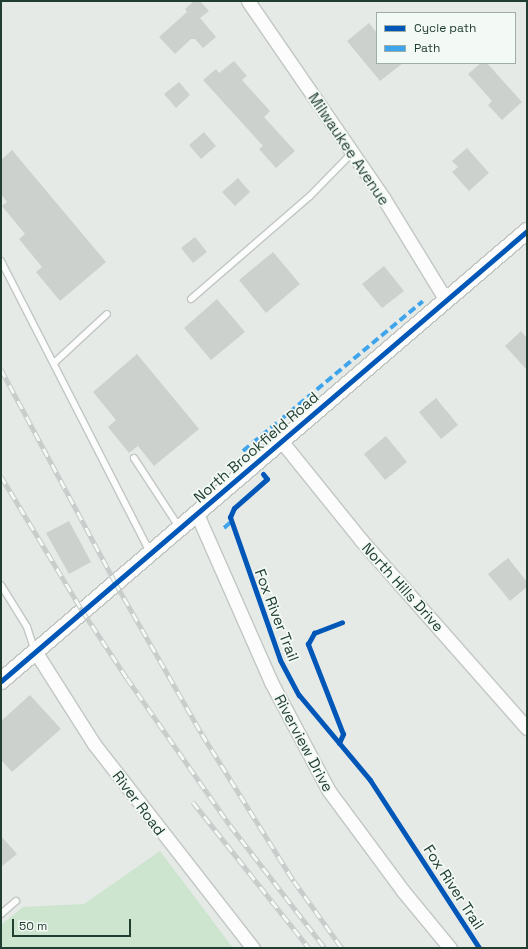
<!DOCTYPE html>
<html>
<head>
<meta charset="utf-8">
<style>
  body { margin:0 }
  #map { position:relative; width:528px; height:949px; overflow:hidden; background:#e5eae7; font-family:"Space Grotesk",sans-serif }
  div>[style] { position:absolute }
  .green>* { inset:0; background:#cde4cf }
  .building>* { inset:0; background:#ccd1ce }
  .roads { filter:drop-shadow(1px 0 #c2c7c4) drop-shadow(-1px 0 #c2c7c4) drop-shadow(0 1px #c2c7c4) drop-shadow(0 -1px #c2c7c4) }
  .service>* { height:6px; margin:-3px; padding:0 3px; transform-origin:3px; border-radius:3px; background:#fbfcfb }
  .minor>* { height:13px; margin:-6.5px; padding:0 6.5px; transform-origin:6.5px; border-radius:6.5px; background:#fbfcfb }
  .tertiary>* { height:16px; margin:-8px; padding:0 8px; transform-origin:8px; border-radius:8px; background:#fbfcfb }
  .rail>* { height:4.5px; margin-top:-2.25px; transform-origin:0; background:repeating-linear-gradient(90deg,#f3f9f5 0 9px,#c7cbc9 0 18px); box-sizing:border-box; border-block:1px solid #c7cbc9 }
  .quiet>* { height:4px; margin-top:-2px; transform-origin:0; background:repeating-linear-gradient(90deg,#3ea4eb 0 8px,transparent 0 12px) }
  .cycleway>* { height:5px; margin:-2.5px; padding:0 2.5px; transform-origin:2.5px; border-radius:2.5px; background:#0057b8 }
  span { translate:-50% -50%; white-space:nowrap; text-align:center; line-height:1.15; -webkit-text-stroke:3.5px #f3f9f5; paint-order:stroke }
  .street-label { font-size:15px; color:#213f30 }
  .frame { position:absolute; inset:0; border:2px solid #213f30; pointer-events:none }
  .legend { position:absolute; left:376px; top:12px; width:140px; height:52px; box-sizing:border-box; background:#f3f9f5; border:1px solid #9fafa6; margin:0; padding:5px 7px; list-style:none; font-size:12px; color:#213f30 }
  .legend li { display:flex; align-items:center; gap:8px; height:20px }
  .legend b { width:20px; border:1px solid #9fafa6 }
  .scale { position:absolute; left:12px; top:919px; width:119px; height:18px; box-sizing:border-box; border:2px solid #213f30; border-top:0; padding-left:5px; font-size:12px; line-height:14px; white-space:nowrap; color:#213f30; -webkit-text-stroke:3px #f3f9f5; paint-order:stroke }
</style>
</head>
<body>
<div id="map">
  <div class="green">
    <i style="clip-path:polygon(160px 851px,233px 948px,1px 948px,1px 925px,23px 907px,84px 904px)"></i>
  </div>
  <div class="building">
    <i style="clip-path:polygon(194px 1px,200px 1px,209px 11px,200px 18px,216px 37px,203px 48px,195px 39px,191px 39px,175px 54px,159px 37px,187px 12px,185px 9px)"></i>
    <i style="clip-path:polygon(369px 23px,377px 33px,377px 63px,403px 63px,380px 81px,347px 41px)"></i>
    <i style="clip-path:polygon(234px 61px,247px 76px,242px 80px,270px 111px,264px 117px,295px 151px,276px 168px,259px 149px,263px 146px,203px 80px,216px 69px,219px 73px)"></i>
    <i style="clip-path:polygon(481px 63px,487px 63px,522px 102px,502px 120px,488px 105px,492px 101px,468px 74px)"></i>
    <i style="clip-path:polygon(179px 82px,190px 95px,176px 108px,164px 94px)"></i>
    <i style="clip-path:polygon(204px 132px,216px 146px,201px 159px,189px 145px)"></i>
    <i style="clip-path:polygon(467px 148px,489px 173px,469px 191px,452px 172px,458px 167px,452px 161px)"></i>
    <i style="clip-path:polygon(12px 150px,106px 262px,60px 301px,36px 272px,42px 267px,19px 239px,25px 234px,2px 206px,7px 202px,1px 194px,1px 160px)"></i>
    <i style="clip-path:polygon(238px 178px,250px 192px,235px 206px,222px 192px)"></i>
    <i style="clip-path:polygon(195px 237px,207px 252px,193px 263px,181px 248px)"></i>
    <i style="clip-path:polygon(273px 252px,300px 284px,266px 313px,239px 280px)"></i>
    <i style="clip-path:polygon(384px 266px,404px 291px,382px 308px,362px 284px)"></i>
    <i style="clip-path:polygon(217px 299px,245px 332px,211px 360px,184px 328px)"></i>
    <i style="clip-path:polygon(521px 331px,527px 338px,527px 370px,505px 346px)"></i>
    <i style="clip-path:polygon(137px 354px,199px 429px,154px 466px,138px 446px,129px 453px,108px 427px,116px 420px,93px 392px)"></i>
    <i style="clip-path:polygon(436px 398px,458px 425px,441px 439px,419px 412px)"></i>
    <i style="clip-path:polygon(386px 436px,407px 462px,385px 480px,364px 454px)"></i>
    <i style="clip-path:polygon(69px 521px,91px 562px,69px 574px,46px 533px)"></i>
    <i style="clip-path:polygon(508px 558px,527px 582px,527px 587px,510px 601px,488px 574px)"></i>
    <i style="clip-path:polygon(30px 695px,61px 729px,12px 772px,1px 760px,1px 721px)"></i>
    <i style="clip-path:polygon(1px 836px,17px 854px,1px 867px)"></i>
  </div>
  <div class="roads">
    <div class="service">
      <i style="left:1px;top:261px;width:327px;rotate:62.9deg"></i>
      <i style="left:191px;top:299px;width:157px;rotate:-40.9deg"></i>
      <i style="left:310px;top:196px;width:60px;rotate:-45.7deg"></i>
      <i style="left:54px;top:363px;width:72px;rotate:-42.8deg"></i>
      <i style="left:134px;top:458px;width:82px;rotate:56.9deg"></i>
      <i style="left:1px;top:585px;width:49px;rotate:58.2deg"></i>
      <i style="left:27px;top:627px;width:25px;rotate:72deg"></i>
      <i style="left:1px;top:914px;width:20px;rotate:-41deg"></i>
    </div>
    <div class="minor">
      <i style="left:248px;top:1px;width:240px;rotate:55.5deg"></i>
      <i style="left:384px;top:199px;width:119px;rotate:58.5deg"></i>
      <i style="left:282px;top:442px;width:126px;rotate:51.1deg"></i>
      <i style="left:361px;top:540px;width:251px;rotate:48.6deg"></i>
      <i style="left:197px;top:514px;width:184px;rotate:66.2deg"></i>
      <i style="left:271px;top:682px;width:123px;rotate:62deg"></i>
      <i style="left:329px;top:791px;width:124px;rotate:53.5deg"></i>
      <i style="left:403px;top:891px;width:74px;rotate:50.5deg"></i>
      <i style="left:35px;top:651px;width:110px;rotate:57.6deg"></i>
      <i style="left:94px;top:744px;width:259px;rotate:52.1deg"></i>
    </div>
    <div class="tertiary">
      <i style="left:1px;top:681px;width:692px;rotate:-40.55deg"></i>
    </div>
  </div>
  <div class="rail">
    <i style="left:1px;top:369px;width:242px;rotate:61.8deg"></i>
    <i style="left:115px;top:582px;width:175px;rotate:60.2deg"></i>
    <i style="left:202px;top:734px;width:173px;rotate:58deg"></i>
    <i style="left:294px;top:881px;width:82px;rotate:54.4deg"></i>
    <i style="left:1px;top:476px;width:157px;rotate:58.8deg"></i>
    <i style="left:82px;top:610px;width:82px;rotate:56.5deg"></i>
    <i style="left:127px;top:678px;width:179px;rotate:55deg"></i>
    <i style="left:230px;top:825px;width:155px;rotate:52.3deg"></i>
    <i style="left:193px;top:802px;width:186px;rotate:51.5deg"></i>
  </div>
  <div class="quiet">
    <i style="left:243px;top:451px;width:234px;rotate:-39.8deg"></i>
    <i style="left:224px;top:528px;width:9px;rotate:-41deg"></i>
  </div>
  <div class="cycleway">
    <i style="left:263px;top:474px;width:6px;rotate:51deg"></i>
    <i style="left:267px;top:479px;width:44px;rotate:138.7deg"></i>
    <i style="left:234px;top:508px;width:10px;rotate:114deg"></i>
    <i style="left:230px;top:517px;width:151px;rotate:70.7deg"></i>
    <i style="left:280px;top:660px;width:40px;rotate:62deg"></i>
    <i style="left:299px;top:695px;width:111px;rotate:50.1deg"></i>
    <i style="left:370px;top:780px;width:200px;rotate:57deg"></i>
    <i style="left:1px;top:681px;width:692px;rotate:-40.55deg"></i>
    <i style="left:339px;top:743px;width:10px;rotate:-66deg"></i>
    <i style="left:343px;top:734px;width:97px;rotate:-111.3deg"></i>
    <i style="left:308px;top:644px;width:13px;rotate:-61deg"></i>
    <i style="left:314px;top:633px;width:30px;rotate:-21deg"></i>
  </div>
  <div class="street-label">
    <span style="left:349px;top:149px;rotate:56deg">Milwaukee Avenue</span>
    <span style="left:256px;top:447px;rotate:-41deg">North Brookfield Road</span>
    <span style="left:403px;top:587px;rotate:48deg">North Hills Drive</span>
    <span style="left:277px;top:615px;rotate:69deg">Fox River Trail</span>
    <span style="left:304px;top:743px;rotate:62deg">Riverview Drive</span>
    <span style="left:139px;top:803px;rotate:53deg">River Road</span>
    <span style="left:454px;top:887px;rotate:57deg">Fox River Trail</span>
  </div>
  <div class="frame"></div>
  <ul class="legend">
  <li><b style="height:5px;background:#0057b8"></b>Cycle path</li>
  <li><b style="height:5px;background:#3ea4eb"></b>Path</li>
  </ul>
  <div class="scale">50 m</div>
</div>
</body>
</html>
